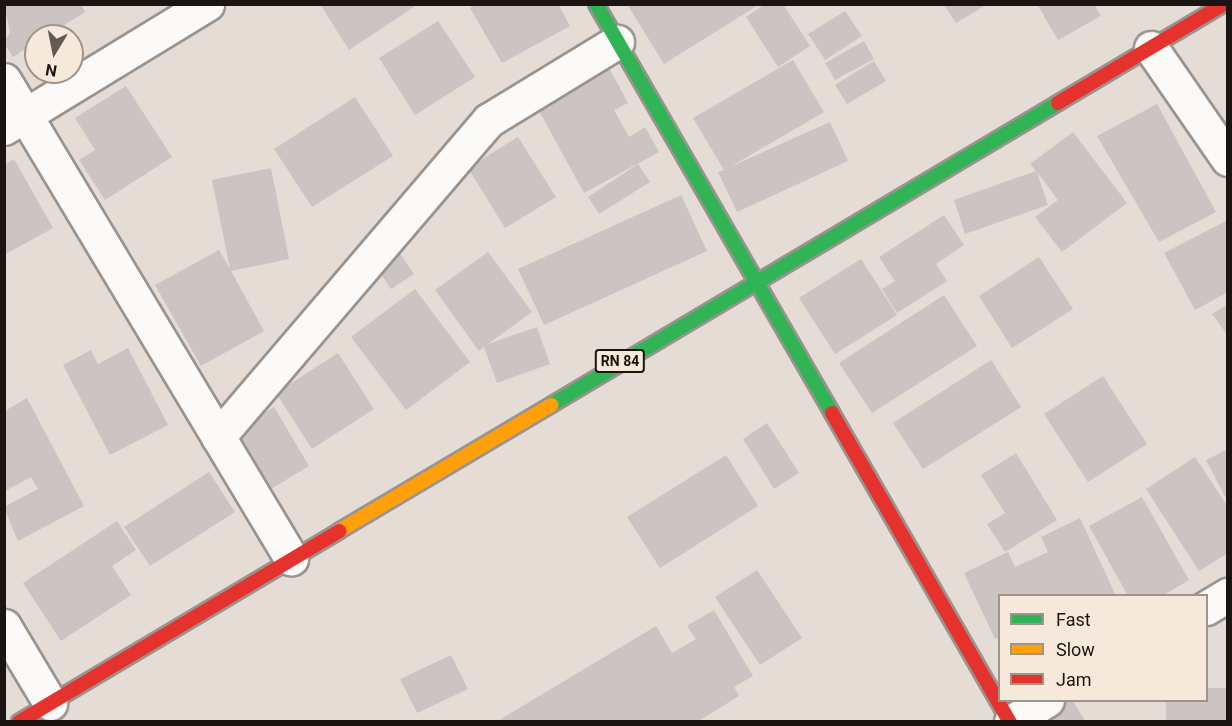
<!DOCTYPE html>
<html>
<head>
<meta charset="utf-8">
<style>
  body { margin:0 }
  #map { position:relative; width:1232px; height:726px; overflow:hidden; background:#e4dcd5; font-family:Roboto,sans-serif }
  div>[style] { position:absolute }
  .building>* { inset:0; background:#cbc4c2 }
  .roads { filter:drop-shadow(2px 0 #9a938e) drop-shadow(-2px 0 #9a938e) drop-shadow(0 2px #9a938e) drop-shadow(0 -2px #9a938e) }
  .street>* { height:33px; margin:-16.5px; padding:0 16.5px; transform-origin:16.5px; border-radius:16.5px; background:#fbfaf9 }
  .fast>* { height:14px; margin:-7px; padding:0 7px; transform-origin:7px; border-radius:7px; background:#30b455 }
  .slow>* { height:14px; margin:-7px; padding:0 7px; transform-origin:7px; border-radius:7px; background:#ff9f0a }
  .jam>* { height:14px; margin:-7px; padding:0 7px; transform-origin:7px; border-radius:7px; background:#e5322d }
  span { translate:-50% -50%; white-space:nowrap; text-align:center; line-height:1.15; -webkit-text-stroke:5px #f7e8dc; paint-order:stroke }
  .shield-label span { padding:2px 4px; background:#f7e8dc; border:2px solid; border-radius:4px; -webkit-text-stroke-width:0 }
  .shield-label { font-size:14px; color:#1a1511; font-weight:700 }
  .frame { position:absolute; inset:0; border:6px solid #1a1511; pointer-events:none }
  .legend { position:absolute; left:998px; top:594px; width:210px; height:108px; box-sizing:border-box; background:#f7e8dc; border:2px solid #9f948b; margin:0; padding:8px 10px; list-style:none; font-size:18px; color:#1a1511 }
  .legend li { display:flex; align-items:center; gap:12px; height:30px }
  .legend b { width:30px; border:2px solid #9f948b }
  .north { position:absolute; left:24px; top:24px; width:60px; height:60px; box-sizing:border-box; background:#f7e8dc; border:2px solid #9f948b; border-radius:50%; rotate:190deg; font-size:16px; font-weight:700; line-height:24px; text-align:center; color:#1a1511 }
  .north::after { content:''; display:block; margin:auto; width:21px; height:27px; background:#615b56; clip-path:polygon(50% 0,100% 100%,50% 72%,0 100%) }
</style>
</head>
<body>
<div id="map">
  <div class="building">
    <i style="clip-path:polygon(4px 4px,81px 4px,85px 12px,47px 36px,36px 36px,36px 42px,13px 57px,4px 43px,10px 32px)"></i>
    <i style="clip-path:polygon(320px 4px,412px 4px,414px 7px,349px 50px)"></i>
    <i style="clip-path:polygon(476px 4px,558px 4px,570px 26px,502px 63px,470px 8px)"></i>
    <i style="clip-path:polygon(627px 4px,760px 4px,664px 64px)"></i>
    <i style="clip-path:polygon(765px 4px,783px 4px,810px 46px,778px 67px,746px 17px)"></i>
    <i style="clip-path:polygon(1037px 4px,1094px 4px,1101px 16px,1058px 40px)"></i>
    <i style="clip-path:polygon(944px 5px,986px 5px,956px 23px)"></i>
    <i style="clip-path:polygon(845px 11px,862px 36px,825px 60px,808px 34px)"></i>
    <i style="clip-path:polygon(438px 21px,475px 77px,415px 115px,379px 58px)"></i>
    <i style="clip-path:polygon(864px 41px,874px 59px,835px 80px,825px 63px)"></i>
    <i style="clip-path:polygon(793px 60px,824px 112px,730px 167px,830px 122px,848px 161px,737px 212px,718px 172px,724px 170px,693px 118px)"></i>
    <i style="clip-path:polygon(874px 61px,886px 81px,847px 104px,835px 85px)"></i>
    <i style="clip-path:polygon(609px 68px,628px 103px,614px 110px,629px 137px,645px 127px,659px 152px,584px 193px,537px 107px)"></i>
    <i style="clip-path:polygon(126px 86px,172px 157px,105px 200px,79px 160px,95px 150px,75px 118px)"></i>
    <i style="clip-path:polygon(355px 97px,393px 156px,312px 207px,274px 149px)"></i>
    <i style="clip-path:polygon(1157px 104px,1216px 212px,1159px 242px,1097px 136px)"></i>
    <i style="clip-path:polygon(1073px 132px,1127px 203px,1062px 252px,1035px 217px,1058px 200px,1037px 172px,1048px 205px,965px 234px,954px 200px,1036px 171px,1030px 164px)"></i>
    <i style="clip-path:polygon(518px 137px,556px 197px,505px 228px,468px 168px)"></i>
    <i style="clip-path:polygon(14px 159px,53px 228px,4px 255px,4px 165px)"></i>
    <i style="clip-path:polygon(638px 164px,650px 182px,599px 214px,588px 197px)"></i>
    <i style="clip-path:polygon(271px 168px,289px 259px,231px 271px,264px 331px,201px 366px,155px 285px,219px 250px,230px 269px,212px 180px)"></i>
    <i style="clip-path:polygon(681px 195px,707px 251px,544px 325px,518px 269px)"></i>
    <i style="clip-path:polygon(944px 215px,964px 245px,936px 264px,947px 281px,897px 313px,882px 289px,895px 281px,879px 257px)"></i>
    <i style="clip-path:polygon(1228px 220px,1228px 292px,1195px 310px,1164px 253px)"></i>
    <i style="clip-path:polygon(392px 242px,414px 274px,391px 289px,369px 256px)"></i>
    <i style="clip-path:polygon(488px 252px,532px 312px,488px 344px,537px 327px,550px 364px,497px 383px,484px 347px,479px 351px,435px 290px)"></i>
    <i style="clip-path:polygon(1039px 257px,1073px 309px,1012px 348px,979px 296px)"></i>
    <i style="clip-path:polygon(861px 259px,897px 315px,835px 354px,799px 298px)"></i>
    <i style="clip-path:polygon(415px 289px,470px 362px,406px 410px,351px 337px)"></i>
    <i style="clip-path:polygon(944px 295px,977px 346px,872px 413px,839px 363px)"></i>
    <i style="clip-path:polygon(1228px 304px,1228px 336px,1212px 314px)"></i>
    <i style="clip-path:polygon(128px 348px,168px 425px,110px 455px,63px 365px,91px 350px,98px 364px)"></i>
    <i style="clip-path:polygon(338px 353px,374px 409px,312px 449px,276px 393px)"></i>
    <i style="clip-path:polygon(991px 360px,1021px 407px,923px 469px,893px 423px)"></i>
    <i style="clip-path:polygon(1103px 376px,1147px 444px,1088px 482px,1044px 414px)"></i>
    <i style="clip-path:polygon(27px 398px,84px 506px,18px 541px,4px 507px,38px 489px,31px 477px,5px 491px,5px 411px)"></i>
    <i style="clip-path:polygon(274px 407px,309px 466px,266px 492px,230px 434px)"></i>
    <i style="clip-path:polygon(767px 423px,799px 473px,774px 489px,743px 439px)"></i>
    <i style="clip-path:polygon(1228px 449px,1228px 502px,1206px 460px)"></i>
    <i style="clip-path:polygon(1016px 453px,1057px 520px,1005px 552px,987px 524px,1005px 513px,981px 475px)"></i>
    <i style="clip-path:polygon(726px 455px,758px 506px,660px 568px,627px 517px)"></i>
    <i style="clip-path:polygon(1195px 457px,1228px 507px,1228px 553px,1199px 571px,1146px 489px)"></i>
    <i style="clip-path:polygon(209px 472px,235px 512px,150px 566px,124px 527px)"></i>
    <i style="clip-path:polygon(1142px 497px,1189px 580px,1162px 596px,1128px 596px,1089px 526px)"></i>
    <i style="clip-path:polygon(1080px 518px,1116px 596px,1000px 596px,1000px 637px,995px 639px,964px 573px,1008px 552px,1015px 567px,1048px 552px,1041px 537px)"></i>
    <i style="clip-path:polygon(117px 521px,136px 550px,112px 566px,131px 595px,61px 641px,23px 583px)"></i>
    <i style="clip-path:polygon(757px 570px,802px 638px,760px 665px,715px 597px)"></i>
    <i style="clip-path:polygon(714px 610px,753px 676px,734px 687px,739px 696px,697px 722px,496px 722px,656px 626px,672px 653px,696px 639px,687px 626px)"></i>
    <i style="clip-path:polygon(451px 655px,468px 689px,417px 713px,400px 679px)"></i>
    <i style="clip-path:polygon(1206px 688px,1228px 688px,1228px 722px,1166px 722px,1166px 700px,1206px 700px)"></i>
    <i style="clip-path:polygon(1052px 700px,1072px 700px,1086px 722px,1053px 722px,1043px 706px)"></i>
  </div>
  <div class="roads">
    <div class="street">
      <i style="left:1151px;top:48px;width:135px;rotate:55.3deg"></i>
      <i style="left:4px;top:80px;width:558px;rotate:59.02deg"></i>
      <i style="left:4px;top:128px;width:238px;rotate:-31.4deg"></i>
      <i style="left:218px;top:437px;width:417px;rotate:-49.5deg"></i>
      <i style="left:489px;top:120px;width:150px;rotate:-31.4deg"></i>
      <i style="left:1206px;top:608px;width:26px;rotate:-31deg"></i>
      <i style="left:4px;top:626px;width:90px;rotate:59.1deg"></i>
      <i style="left:1011px;top:722px;width:42px;rotate:-31.4deg"></i>
    </div>
    <div class="fast">
      <i style="left:596px;top:4px;width:472px;rotate:60deg"></i>
      <i style="left:551px;top:405px;width:590px;rotate:-30.78deg"></i>
    </div>
    <div class="slow">
      <i style="left:339px;top:531px;width:247px;rotate:-30.7deg"></i>
    </div>
    <div class="jam">
      <i style="left:1058px;top:103px;width:193px;rotate:-30.8deg"></i>
      <i style="left:832px;top:413px;width:357px;rotate:60.1deg"></i>
      <i style="left:19px;top:722px;width:373px;rotate:-30.8deg"></i>
    </div>
  </div>
  <div class="shield-label">
    <span style="left:620px;top:361px">RN 84</span>
  </div>
  <div class="frame"></div>
  <ul class="legend">
  <li><b style="height:8px;background:#30b455"></b>Fast</li>
  <li><b style="height:8px;background:#ff9f0a"></b>Slow</li>
  <li><b style="height:8px;background:#e5322d"></b>Jam</li>
  </ul>
  <div class="north">N</div>
</div>
</body>
</html>
